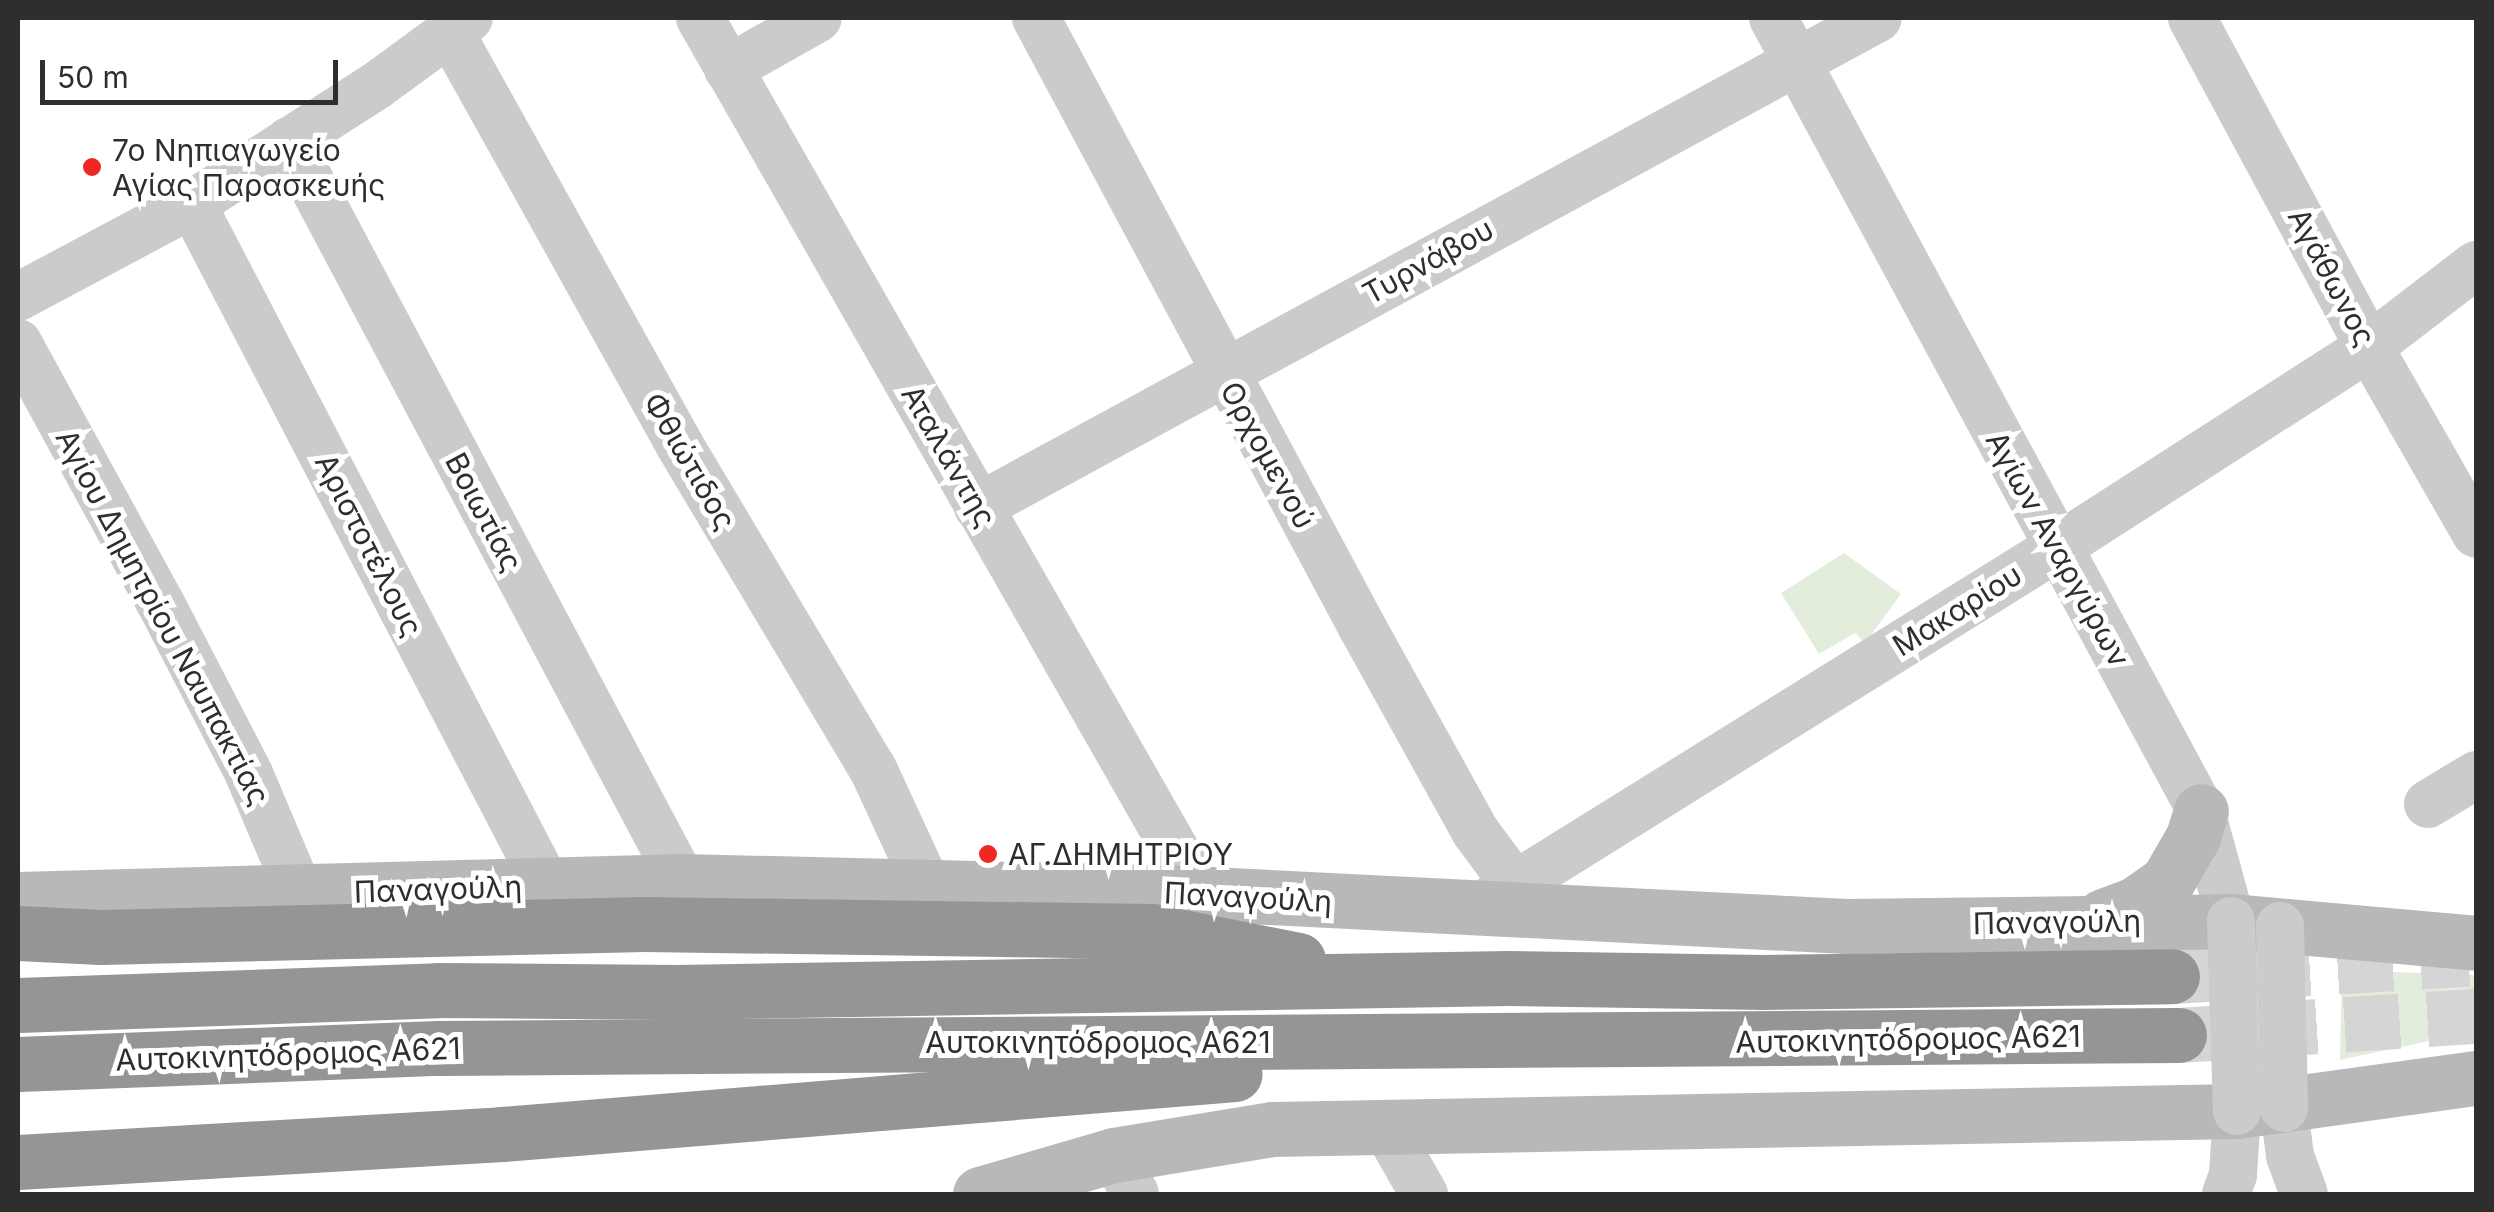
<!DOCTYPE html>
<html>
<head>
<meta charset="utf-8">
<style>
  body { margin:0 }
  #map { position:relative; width:2494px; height:1212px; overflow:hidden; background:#fff; font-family:Inter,sans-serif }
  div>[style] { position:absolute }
  .green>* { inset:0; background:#e3eddb }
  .highway-tunnel>* { height:55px; margin-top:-27.5px; transform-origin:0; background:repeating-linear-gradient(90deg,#d5d5d5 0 55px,transparent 0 83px) }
  .street>* { height:48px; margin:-24px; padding:0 24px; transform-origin:24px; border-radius:24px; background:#cbcbcb }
  .secondary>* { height:55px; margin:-27.5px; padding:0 27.5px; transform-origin:27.5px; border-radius:27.5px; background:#b8b8b8 }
  .highway>* { height:55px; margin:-27.5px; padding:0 27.5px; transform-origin:27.5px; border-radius:27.5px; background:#959595 }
  .street-bridge>* { height:48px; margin:-24px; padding:0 24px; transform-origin:24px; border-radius:24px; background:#cbcbcb }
  .dots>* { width:28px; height:28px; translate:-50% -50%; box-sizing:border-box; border:5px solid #fff; border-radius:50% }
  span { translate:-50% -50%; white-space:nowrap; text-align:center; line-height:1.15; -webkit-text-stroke:10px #fff; paint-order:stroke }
  .poi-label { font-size:30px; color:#2e2e2e }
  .left { translate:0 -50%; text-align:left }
  .street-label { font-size:30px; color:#2e2e2e }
  .frame { position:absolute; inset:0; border:20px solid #2e2e2e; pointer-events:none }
  .scale { position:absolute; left:40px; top:60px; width:298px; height:45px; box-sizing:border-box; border:5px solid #2e2e2e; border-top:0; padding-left:12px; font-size:30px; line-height:35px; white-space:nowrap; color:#2e2e2e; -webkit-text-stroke:8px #fff; paint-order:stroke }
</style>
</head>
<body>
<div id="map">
  <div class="green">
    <i style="clip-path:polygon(1844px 553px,1901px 594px,1865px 643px,1855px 633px,1819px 654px,1781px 593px)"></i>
    <i style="clip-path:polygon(2342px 970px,2476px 975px,2476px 1031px,2340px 1060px)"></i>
  </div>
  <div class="highway-tunnel">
    <i style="left:2172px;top:976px;width:297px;rotate:-3.3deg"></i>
    <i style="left:2179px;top:1035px;width:298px;rotate:-3.7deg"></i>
  </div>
  <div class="street">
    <i style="left:700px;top:18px;width:1008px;rotate:60.26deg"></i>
    <i style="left:1036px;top:18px;width:689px;rotate:61.83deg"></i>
    <i style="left:1361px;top:625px;width:235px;rotate:61deg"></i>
    <i style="left:1475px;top:831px;width:67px;rotate:53.5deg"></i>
    <i style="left:1773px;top:18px;width:901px;rotate:61.64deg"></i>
    <i style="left:2201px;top:811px;width:114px;rotate:74.7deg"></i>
    <i style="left:2192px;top:18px;width:374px;rotate:61.7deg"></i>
    <i style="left:2369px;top:347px;width:215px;rotate:60.2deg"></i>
    <i style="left:451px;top:34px;width:469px;rotate:60.9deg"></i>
    <i style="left:679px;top:444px;width:378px;rotate:59.2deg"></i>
    <i style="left:873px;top:769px;width:131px;rotate:65.2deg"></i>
    <i style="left:728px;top:69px;width:103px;rotate:-29.5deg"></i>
    <i style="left:289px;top:141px;width:838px;rotate:62.03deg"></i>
    <i style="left:192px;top:204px;width:769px;rotate:62.5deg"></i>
    <i style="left:18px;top:297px;width:197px;rotate:-28.1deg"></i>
    <i style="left:192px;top:204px;width:219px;rotate:-32.7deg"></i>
    <i style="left:376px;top:86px;width:115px;rotate:-36.2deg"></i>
    <i style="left:18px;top:343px;width:295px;rotate:61.3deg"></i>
    <i style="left:160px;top:602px;width:194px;rotate:62.6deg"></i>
    <i style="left:249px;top:774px;width:130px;rotate:67deg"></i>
    <i style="left:978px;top:507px;width:1024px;rotate:-28.52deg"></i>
    <i style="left:2428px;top:804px;width:56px;rotate:-31.1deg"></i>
    <i style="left:1478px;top:908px;width:683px;rotate:-31.9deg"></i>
    <i style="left:2058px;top:547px;width:370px;rotate:-32.7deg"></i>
    <i style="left:2369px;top:347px;width:135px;rotate:-37.5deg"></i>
    <i style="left:2284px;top:1108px;width:48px;rotate:82.9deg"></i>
    <i style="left:2290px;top:1156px;width:40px;rotate:69.8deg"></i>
    <i style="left:1384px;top:1124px;width:81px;rotate:60.3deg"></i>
    <i style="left:1114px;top:1155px;width:44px;rotate:61.7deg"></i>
    <i style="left:2226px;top:1194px;width:20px;rotate:-70deg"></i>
    <i style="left:2233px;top:1175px;width:64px;rotate:-86.4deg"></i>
  </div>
  <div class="secondary">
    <i style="left:18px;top:899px;width:664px;rotate:-1.55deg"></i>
    <i style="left:682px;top:881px;width:508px;rotate:1.35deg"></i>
    <i style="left:1190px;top:893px;width:657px;rotate:2.88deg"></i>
    <i style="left:1846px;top:926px;width:385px;rotate:-0.7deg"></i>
    <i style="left:2231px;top:921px;width:246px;rotate:5.1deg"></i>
    <i style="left:2103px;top:916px;width:33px;rotate:-20deg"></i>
    <i style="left:2134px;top:905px;width:40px;rotate:-34.9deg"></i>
    <i style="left:2167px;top:882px;width:52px;rotate:-60deg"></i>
    <i style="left:2193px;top:837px;width:27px;rotate:-73deg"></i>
    <i style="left:980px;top:1194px;width:140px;rotate:-16.2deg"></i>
    <i style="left:1114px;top:1155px;width:161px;rotate:-9.3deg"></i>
    <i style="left:1273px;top:1129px;width:964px;rotate:-1.07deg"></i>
    <i style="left:2237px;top:1111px;width:241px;rotate:-7.9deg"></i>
  </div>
  <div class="highway">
    <i style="left:18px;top:933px;width:83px;rotate:2.8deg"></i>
    <i style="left:101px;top:937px;width:543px;rotate:-1.37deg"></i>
    <i style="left:644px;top:924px;width:508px;rotate:0.79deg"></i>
    <i style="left:1152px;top:931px;width:149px;rotate:11.2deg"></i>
    <i style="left:18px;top:1005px;width:420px;rotate:-2deg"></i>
    <i style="left:438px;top:990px;width:240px;rotate:0.5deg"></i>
    <i style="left:678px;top:992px;width:830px;rotate:-0.97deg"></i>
    <i style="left:1508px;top:978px;width:255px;rotate:0.9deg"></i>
    <i style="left:1763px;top:982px;width:409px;rotate:-0.8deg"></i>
    <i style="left:18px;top:1064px;width:420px;rotate:-2.2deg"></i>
    <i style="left:438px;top:1048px;width:1741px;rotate:-0.43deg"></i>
    <i style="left:18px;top:1162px;width:485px;rotate:-3.3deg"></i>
    <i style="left:502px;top:1134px;width:735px;rotate:-4.68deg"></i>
  </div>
  <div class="street-bridge">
    <i style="left:2231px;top:921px;width:190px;rotate:88.2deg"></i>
    <i style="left:2280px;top:926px;width:182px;rotate:88.7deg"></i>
  </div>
  <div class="dots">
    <i style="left:92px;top:167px;background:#f12724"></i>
    <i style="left:988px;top:854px;background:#f12724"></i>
  </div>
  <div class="poi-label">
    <span class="left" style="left:112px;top:167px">7ο Νηπιαγωγείο<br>Αγίας Παρασκευής</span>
    <span class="left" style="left:1008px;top:854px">ΑΓ.ΔΗΜΗΤΡΙΟΥ</span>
  </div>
  <div class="street-label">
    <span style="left:1428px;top:261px;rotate:-29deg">Τυρνάβου</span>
    <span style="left:2332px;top:277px;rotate:62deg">Αγάθωνος</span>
    <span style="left:1268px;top:455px;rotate:61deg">Ορχομενού</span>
    <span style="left:949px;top:456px;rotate:60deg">Αταλάντης</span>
    <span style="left:690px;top:461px;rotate:60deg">Φθιώτιδος</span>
    <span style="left:484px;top:512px;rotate:62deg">Βοιωτίας</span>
    <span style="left:369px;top:545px;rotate:63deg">Αριστοτέλους</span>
    <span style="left:2058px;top:549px;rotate:61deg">Αγίων Αναργύρων</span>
    <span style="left:1957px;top:610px;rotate:-32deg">Μακαρίου</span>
    <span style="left:163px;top:617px;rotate:62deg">Αγίου Δημητρίου Ναυπακτίας</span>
    <span style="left:438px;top:889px;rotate:-2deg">Παναγούλη</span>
    <span style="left:1248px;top:897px;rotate:3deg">Παναγούλη</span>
    <span style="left:2057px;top:922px;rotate:-1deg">Παναγούλη</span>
    <span style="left:1908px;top:1039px;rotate:-1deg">Αυτοκινητόδρομος Α621</span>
    <span style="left:1098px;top:1042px">Αυτοκινητόδρομος Α621</span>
    <span style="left:288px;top:1054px;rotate:-2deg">Αυτοκινητόδρομος Α621</span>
  </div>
  <div class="frame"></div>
  <div class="scale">50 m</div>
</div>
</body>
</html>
